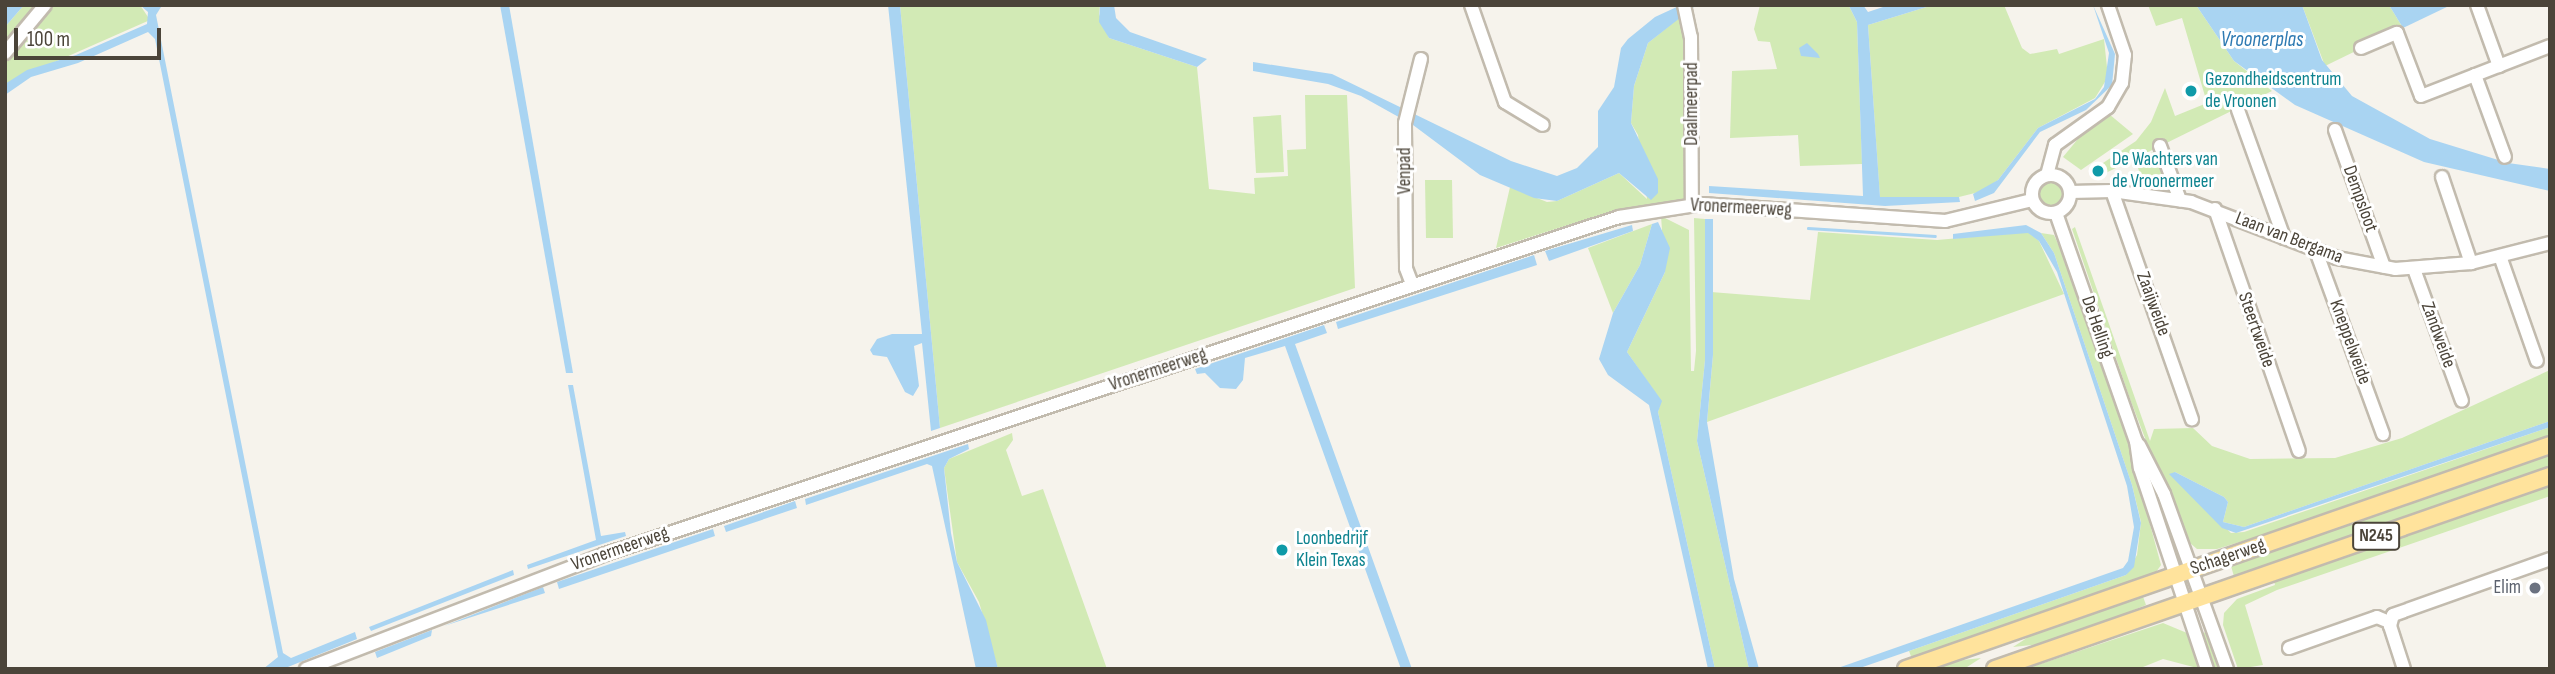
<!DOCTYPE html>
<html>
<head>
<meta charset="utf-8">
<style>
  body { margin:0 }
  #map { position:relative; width:2555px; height:674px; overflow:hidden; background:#f6f3ec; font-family:"Sofia Sans Condensed",sans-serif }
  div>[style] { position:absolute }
  .green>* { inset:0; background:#d2eab5 }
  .round { border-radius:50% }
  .water>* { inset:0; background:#a9d4f2 }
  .stream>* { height:2.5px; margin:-1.25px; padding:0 1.25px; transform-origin:1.25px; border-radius:1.25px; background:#a9d4f2 }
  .roads { filter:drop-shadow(2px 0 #c2bbae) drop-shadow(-2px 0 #c2bbae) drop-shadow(0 2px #c2bbae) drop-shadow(0 -2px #c2bbae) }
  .minor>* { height:12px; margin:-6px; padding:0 6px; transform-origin:6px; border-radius:6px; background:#fff }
  .minor>.ring { margin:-6px; padding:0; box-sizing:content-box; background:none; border:12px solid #fff; border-radius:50% }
  .major>* { height:16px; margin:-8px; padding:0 8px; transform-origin:8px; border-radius:8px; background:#ffe39c }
  .dots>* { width:19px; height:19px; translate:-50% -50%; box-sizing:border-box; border:4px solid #fff; border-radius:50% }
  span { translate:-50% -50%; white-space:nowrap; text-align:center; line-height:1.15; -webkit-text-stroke:6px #fff; paint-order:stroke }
  .shield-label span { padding:2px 5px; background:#fff; border:2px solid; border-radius:5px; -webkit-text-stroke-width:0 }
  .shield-label { font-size:18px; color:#4b4439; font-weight:700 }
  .culture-label { font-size:19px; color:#0d838f }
  .left { translate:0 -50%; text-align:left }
  .street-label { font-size:19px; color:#4b4439 }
  .worship-label { font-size:19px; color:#5b616d }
  .right { translate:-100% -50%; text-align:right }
  .water-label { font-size:21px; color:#2e7ab2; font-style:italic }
  .frame { position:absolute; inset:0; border:7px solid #4b4439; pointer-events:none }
  .scale { position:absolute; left:14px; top:28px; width:147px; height:32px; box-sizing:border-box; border:4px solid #4b4439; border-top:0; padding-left:9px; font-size:21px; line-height:24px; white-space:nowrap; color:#4b4439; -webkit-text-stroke:5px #fff; paint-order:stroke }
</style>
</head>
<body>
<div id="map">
  <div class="green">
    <i style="clip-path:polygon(24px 5px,38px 5px,5px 46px,5px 27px)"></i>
    <i style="clip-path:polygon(51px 5px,140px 5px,150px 20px,5px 84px,5px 63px)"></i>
    <i style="clip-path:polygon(900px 5px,1100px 5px,1099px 14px,1109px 38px,1197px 67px,1209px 189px,1255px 194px,1254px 178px,1288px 176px,1287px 150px,1306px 149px,1305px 95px,1347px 95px,1355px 288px,940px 428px)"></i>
    <i style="clip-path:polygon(1760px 5px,1849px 6px,1857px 22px,1862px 164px,1800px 166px,1798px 135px,1730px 138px,1732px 71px,1777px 69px,1770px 42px,1758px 41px,1754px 29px)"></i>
    <i style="clip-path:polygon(1933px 5px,2004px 5px,2022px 48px,2030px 54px,2057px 49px,2059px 54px,2104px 39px,2108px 77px,2095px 98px,2038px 128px,1998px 180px,1983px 191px,1959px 197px,1880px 198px,1868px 25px)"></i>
    <i style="clip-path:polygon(2148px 5px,2196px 5px,2234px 61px,2272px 91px,2138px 157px,2154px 152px,2168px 190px,2144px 186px,2135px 159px,2095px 178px,2091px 171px,2136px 141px,2151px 122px,2165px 88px,2175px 116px,2207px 103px,2182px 18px,2156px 26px)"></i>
    <i style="clip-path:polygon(2389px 5px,2403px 28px,2325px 66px,2302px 5px)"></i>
    <i style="clip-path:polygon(1679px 18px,1685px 40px,1686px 199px,1606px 213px,1496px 248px,1510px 187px,1547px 202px,1557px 201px,1619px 173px,1647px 199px,1638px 135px,1631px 123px,1634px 86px,1648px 43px)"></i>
    <i style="clip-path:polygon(2109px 114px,2133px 134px,2081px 170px,2063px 157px,2082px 134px)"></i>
    <i style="clip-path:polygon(1281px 115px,1284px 172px,1256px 173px,1253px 117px)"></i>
    <i style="clip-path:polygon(1425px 180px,1452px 180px,1453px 238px,1426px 238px)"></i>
    <i class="round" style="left:2038px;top:182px;width:24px;height:24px"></i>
    <i style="clip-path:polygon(1661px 216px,1689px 230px,1691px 371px,1694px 371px,1696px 351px,1694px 218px,1705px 219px,1705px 360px,1697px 441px,1749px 669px,1715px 669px,1658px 412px,1661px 401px,1627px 352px,1665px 272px)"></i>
    <i style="clip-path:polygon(1652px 224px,1640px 265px,1613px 313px,1588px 248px)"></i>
    <i style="clip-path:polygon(2075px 227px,2150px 441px,2154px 429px,2193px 428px,2212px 446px,2250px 459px,2335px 458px,2402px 438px,2550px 370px,2550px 421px,2244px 527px,2223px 522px,2228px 502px,2224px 497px,2175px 472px,2173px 477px,2231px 533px,2244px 532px,2550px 427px,2550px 438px,2350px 508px,2217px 549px,2197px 549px,2183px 537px,2130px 399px,2072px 229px)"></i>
    <i style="clip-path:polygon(1818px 232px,1937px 240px,2028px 232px,2039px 241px,2064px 294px,1707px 422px,1713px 355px,1711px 292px,1810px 300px)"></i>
    <i style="clip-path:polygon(2041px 233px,2054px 235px,2073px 277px,2115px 395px,2161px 565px,2154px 575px,1912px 659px,1909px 651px,2126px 575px,2137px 555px,2141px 522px,2132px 485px,2054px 253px)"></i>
    <i style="clip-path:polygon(1012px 433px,1013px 440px,1006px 450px,1022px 496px,1043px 489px,1107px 669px,998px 669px,979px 602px,957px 562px,944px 468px,949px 459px)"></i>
    <i style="clip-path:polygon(2550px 452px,2550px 470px,2235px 580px,2231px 566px)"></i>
    <i style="clip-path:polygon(2550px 481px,2550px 496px,2277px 590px,2245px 605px,2263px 665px,2238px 669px,2223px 625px,2224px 613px,2237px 599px,2275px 585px,2273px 578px,2391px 536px,2437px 525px)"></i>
    <i style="clip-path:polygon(2141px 591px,2146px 605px,2052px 643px,2013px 647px,2045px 626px)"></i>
    <i style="clip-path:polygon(2163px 623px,2187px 633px,2201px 669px,2163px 659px,2138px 669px,2025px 669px)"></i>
    <i style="clip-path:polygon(2209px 631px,2222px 669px,2213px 669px,2200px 634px)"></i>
    <i style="clip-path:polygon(1981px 658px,1964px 669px,1924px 669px,1945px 662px)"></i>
  </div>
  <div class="water">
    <i style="clip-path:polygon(5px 5px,24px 5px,5px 27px)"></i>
    <i style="clip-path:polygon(140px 5px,180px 5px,161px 7px,156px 15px,283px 653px,291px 658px,355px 632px,357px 639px,283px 669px,263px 669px,278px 657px,155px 39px,148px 32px,78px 63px,31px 77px,5px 95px,5px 84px,27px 70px,76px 55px,147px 24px,148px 12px)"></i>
    <i style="clip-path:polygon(500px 5px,509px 5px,573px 373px,566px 373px)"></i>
    <i style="clip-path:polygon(888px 5px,900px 5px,940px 428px,931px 431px,922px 343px,914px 346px,919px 386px,913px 396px,905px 392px,887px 357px,873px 355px,870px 350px,877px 339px,892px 334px,922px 334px)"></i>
    <i style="clip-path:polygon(1100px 5px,1114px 5px,1116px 18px,1130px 32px,1207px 59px,1197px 67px,1109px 38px,1099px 22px)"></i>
    <i style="clip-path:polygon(1681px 5px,1709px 5px,1694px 7px,1648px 43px,1634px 86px,1631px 123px,1658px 179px,1658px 193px,1651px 200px,1619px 173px,1557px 201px,1534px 198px,1480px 175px,1413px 125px,1361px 96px,1328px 84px,1253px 71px,1253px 62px,1332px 74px,1511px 161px,1557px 176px,1577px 168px,1598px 147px,1598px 111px,1614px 87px,1621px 48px,1628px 39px,1655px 17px)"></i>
    <i style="clip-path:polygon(1831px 5px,1863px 5px,1868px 12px,1889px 5px,1933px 5px,1868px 25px,1880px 197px,1959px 197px,1960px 202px,1885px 206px,1709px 193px,1709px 186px,1863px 196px,1857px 22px,1849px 6px)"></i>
    <i style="clip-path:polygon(2093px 5px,2115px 54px,2112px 85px,2086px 110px,2040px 132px,1994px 193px,1975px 201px,1973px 194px,1998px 180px,2038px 128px,2095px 99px,2104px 87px,2109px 53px)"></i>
    <i style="clip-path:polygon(2196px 5px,2302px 5px,2322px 60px,2352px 96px,2430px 139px,2508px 163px,2550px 169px,2550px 191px,2424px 162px,2295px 105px,2234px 61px)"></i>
    <i style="clip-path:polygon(2389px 5px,2451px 5px,2403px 28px)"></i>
    <i style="clip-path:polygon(1807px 43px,1818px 54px,1820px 58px,1801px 56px,1799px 48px)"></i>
    <i style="clip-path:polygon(1705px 219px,1713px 219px,1713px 355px,1707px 422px,1734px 579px,1759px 669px,1749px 669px,1697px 441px,1705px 360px)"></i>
    <i style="clip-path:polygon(1658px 222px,1670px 248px,1665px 272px,1627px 352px,1662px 401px,1658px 412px,1715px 669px,1708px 669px,1649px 405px,1608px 375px,1599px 359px,1613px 313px,1640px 265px,1652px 224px)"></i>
    <i style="clip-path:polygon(1632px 225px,1633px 231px,1549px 261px,1545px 251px)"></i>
    <i style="clip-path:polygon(2026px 225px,2041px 233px,2054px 253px,2132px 485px,2141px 523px,2134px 567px,2126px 575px,1909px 651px,1857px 669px,1835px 669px,2123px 568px,2128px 561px,2134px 527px,2127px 486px,2057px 272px,2039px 241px,2028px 233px,1953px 239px,1953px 234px)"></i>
    <i style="clip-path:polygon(1534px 255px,1537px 265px,1338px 329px,1336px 322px)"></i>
    <i style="clip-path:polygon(1324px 325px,1327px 333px,1295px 344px,1412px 669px,1401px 669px,1285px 346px,1245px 358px,1243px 380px,1236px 389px,1220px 388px,1205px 373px,1197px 374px,1195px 369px)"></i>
    <i style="clip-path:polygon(568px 385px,573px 385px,601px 536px,625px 532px,626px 536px,528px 569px,527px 565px,596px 540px)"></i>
    <i style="clip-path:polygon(2550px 421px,2550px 427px,2236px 533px,2222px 528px,2169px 474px,2175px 472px,2224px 497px,2228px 502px,2223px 522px,2244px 527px)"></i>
    <i style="clip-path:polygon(968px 444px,969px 449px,949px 459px,944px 468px,951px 533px,957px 562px,986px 620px,998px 669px,976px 669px,932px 466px,927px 464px,806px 505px,805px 499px)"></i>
    <i style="clip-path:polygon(795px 501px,797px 508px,726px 532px,724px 526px)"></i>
    <i style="clip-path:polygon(713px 529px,715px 536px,559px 589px,557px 582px)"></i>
    <i style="clip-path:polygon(513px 570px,514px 575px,371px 631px,369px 627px)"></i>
    <i style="clip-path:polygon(543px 587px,545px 593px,444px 626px)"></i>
    <i style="clip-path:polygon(432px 630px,431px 636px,377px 658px,375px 652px)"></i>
  </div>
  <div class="stream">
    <i style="left:1808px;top:228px;width:127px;rotate:3.6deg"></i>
  </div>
  <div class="roads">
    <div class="minor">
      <i style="left:1471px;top:5px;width:103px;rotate:70.7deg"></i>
      <i style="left:1505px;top:102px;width:44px;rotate:31.2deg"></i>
      <i style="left:1684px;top:5px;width:33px;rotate:78deg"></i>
      <i style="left:1691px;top:37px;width:167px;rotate:89.7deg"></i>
      <i style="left:2477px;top:5px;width:65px;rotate:70.2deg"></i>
      <i style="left:2361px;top:48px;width:39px;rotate:-23deg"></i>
      <i style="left:2397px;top:33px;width:67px;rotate:69.1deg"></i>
      <i style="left:2421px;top:96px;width:138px;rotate:-21.2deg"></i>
      <i style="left:5px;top:53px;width:62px;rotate:-50.2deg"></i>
      <i style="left:2475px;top:75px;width:87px;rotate:69.9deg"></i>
      <i style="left:2238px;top:110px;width:136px;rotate:70.2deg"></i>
      <i style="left:2335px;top:130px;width:145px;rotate:70.3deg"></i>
      <i style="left:2160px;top:146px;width:58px;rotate:69.7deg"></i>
      <i class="ring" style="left:2032px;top:175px;width:26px;height:26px"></i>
      <i style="left:2047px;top:175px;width:31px;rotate:-75deg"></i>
      <i style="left:2055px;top:145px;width:65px;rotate:-35.6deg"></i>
      <i style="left:2108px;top:107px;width:28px;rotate:-60deg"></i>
      <i style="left:2122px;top:83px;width:28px;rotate:-84deg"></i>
      <i style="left:2125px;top:55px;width:53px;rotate:-108.8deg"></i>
      <i style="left:2442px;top:177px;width:91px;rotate:71.4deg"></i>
      <i style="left:2112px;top:191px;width:242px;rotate:70.7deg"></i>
      <i style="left:2070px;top:192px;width:42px;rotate:-1.4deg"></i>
      <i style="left:2112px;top:191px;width:80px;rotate:7.9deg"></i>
      <i style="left:2191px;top:202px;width:156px;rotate:21deg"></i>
      <i style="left:2337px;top:258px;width:59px;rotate:10.7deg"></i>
      <i style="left:2395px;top:269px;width:76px;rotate:-4.5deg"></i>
      <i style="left:2471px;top:263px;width:81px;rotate:-14.2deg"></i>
      <i style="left:2215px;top:209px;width:256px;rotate:70.9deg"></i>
      <i style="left:2056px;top:213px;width:242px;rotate:70.7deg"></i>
      <i style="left:2136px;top:441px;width:27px;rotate:82deg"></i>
      <i style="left:2140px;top:468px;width:212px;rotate:71.6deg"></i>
      <i style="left:2316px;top:251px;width:195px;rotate:69.9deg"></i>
      <i style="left:2500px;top:256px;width:111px;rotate:70.6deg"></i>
      <i style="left:2414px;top:269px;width:140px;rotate:70deg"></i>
      <i style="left:1412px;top:284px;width:17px;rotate:-111deg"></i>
      <i style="left:1406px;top:268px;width:145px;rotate:-90.4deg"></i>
      <i style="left:1405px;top:123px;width:66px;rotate:-76deg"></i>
      <i style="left:2139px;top:445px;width:55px;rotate:63deg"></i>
      <i style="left:2164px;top:494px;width:186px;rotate:70.2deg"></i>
      <i style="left:2289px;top:648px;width:93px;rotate:-19.4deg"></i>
      <i style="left:2377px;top:617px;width:13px;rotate:23deg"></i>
      <i style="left:306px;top:669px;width:318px;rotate:-21deg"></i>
      <i style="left:603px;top:555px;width:1071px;rotate:-18.4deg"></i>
      <i style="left:1619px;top:217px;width:84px;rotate:-8.9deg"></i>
      <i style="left:1702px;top:204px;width:244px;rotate:4deg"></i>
      <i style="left:1945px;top:221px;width:89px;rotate:-13.6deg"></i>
      <i style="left:2404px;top:669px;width:45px;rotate:-108deg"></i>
      <i style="left:2390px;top:626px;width:11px;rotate:-75deg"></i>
      <i style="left:2393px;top:615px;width:167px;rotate:-19.6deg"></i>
    </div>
    <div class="major">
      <i style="left:1906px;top:669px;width:682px;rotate:-19.18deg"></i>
      <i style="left:1995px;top:669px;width:588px;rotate:-19.18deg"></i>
    </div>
  </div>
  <div class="dots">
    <i style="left:2191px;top:91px;background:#0f9aa8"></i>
    <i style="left:2098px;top:171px;background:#0f9aa8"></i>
    <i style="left:1282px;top:550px;background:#0f9aa8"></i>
    <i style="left:2535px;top:588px;background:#6b7280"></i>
  </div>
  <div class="shield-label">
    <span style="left:2376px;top:536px">N245</span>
  </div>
  <div class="culture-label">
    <span class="left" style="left:2205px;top:91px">Gezondheidscentrum<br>de Vroonen</span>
    <span class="left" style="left:2112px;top:171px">De Wachters van<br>de Vroonermeer</span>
    <span class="left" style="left:1296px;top:550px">Loonbedrijf<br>Klein Texas</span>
  </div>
  <div class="street-label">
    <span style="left:1692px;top:104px;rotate:-90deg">Daalmeerpad</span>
    <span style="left:1405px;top:171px;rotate:-90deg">Venpad</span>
    <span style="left:2360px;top:199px;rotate:70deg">Dempsloot</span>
    <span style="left:1741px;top:208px;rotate:3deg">Vronermeerweg</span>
    <span style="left:2289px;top:238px;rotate:21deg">Laan van Bergama</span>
    <span style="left:2153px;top:304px;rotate:70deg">Zaaijweide</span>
    <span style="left:2097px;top:327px;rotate:71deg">De Helling</span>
    <span style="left:2256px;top:330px;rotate:71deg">Steertweide</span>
    <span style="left:2438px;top:335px;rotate:70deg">Zandweide</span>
    <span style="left:2350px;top:342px;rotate:70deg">Kneppelweide</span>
    <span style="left:1158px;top:370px;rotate:-18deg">Vronermeerweg</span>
    <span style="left:620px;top:549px;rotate:-19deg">Vronermeerweg</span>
    <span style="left:2228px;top:557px;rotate:-19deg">Schagerweg</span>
  </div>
  <div class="worship-label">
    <span class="right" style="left:2521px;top:588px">Elim</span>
  </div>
  <div class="water-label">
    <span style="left:2262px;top:40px">Vroonerplas</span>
  </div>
  <div class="frame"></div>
  <div class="scale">100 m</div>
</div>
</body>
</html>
